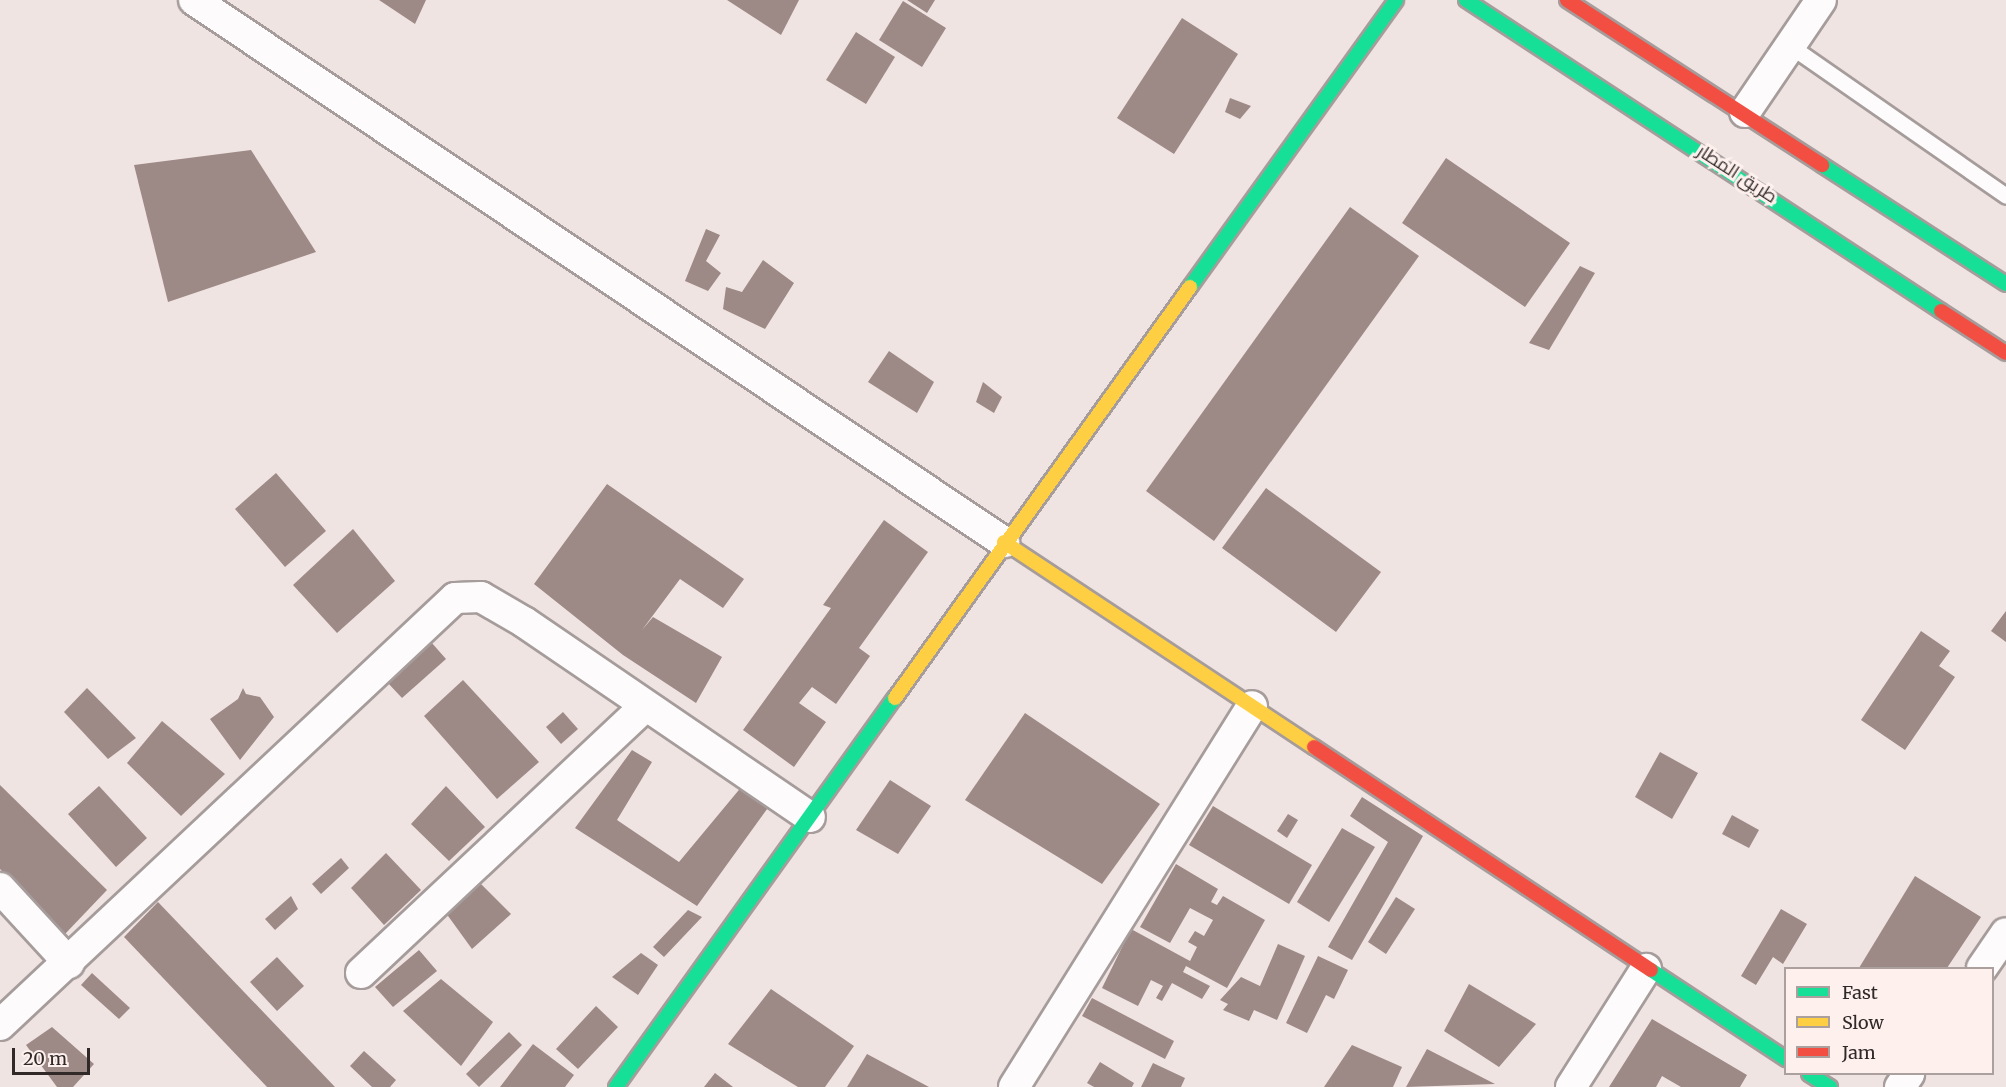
<!DOCTYPE html>
<html>
<head>
<meta charset="utf-8">
<style>
  body { margin:0 }
  #map { position:relative; width:2006px; height:1087px; overflow:hidden; background:#f0e4e2; font-family:Merriweather,Cairo,serif }
  div>[style] { position:absolute }
  .building>* { inset:0; background:#9d8986 }
  .roads { filter:drop-shadow(2px 0 #a59c9b) drop-shadow(-2px 0 #a59c9b) drop-shadow(0 2px #a59c9b) drop-shadow(0 -2px #a59c9b) }
  .lane>* { height:15px; margin:-7.5px; padding:0 7.5px; transform-origin:7.5px; border-radius:7.5px; background:#fdfbfb }
  .street>* { height:30px; margin:-15px; padding:0 15px; transform-origin:15px; border-radius:15px; background:#fdfbfb }
  .fast>* { height:14px; margin:-7px; padding:0 7px; transform-origin:7px; border-radius:7px; background:#16e098 }
  .slow>* { height:14px; margin:-7px; padding:0 7px; transform-origin:7px; border-radius:7px; background:#ffcf43 }
  .jam>* { height:14px; margin:-7px; padding:0 7px; transform-origin:7px; border-radius:7px; background:#f24e42 }
  span { translate:-50% -50%; white-space:nowrap; text-align:center; line-height:1.15; -webkit-text-stroke:6px #fdf0ed; paint-order:stroke }
  .street-label { font-size:18px; color:#312928 }
  .legend { position:absolute; left:1784px; top:967px; width:210px; height:108px; box-sizing:border-box; background:#fdf0ed; border:2px solid #aba09e; margin:0; padding:8px 10px; list-style:none; font-size:18px; color:#312928 }
  .legend li { display:flex; align-items:center; gap:12px; height:30px }
  .legend b { width:30px; border:2px solid #aba09e }
  .scale { position:absolute; left:12px; top:1048px; width:78px; height:27px; box-sizing:border-box; border:3px solid #312928; border-top:0; padding-left:8px; font-size:18px; line-height:21px; white-space:nowrap; color:#312928; -webkit-text-stroke:4px #fdf0ed; paint-order:stroke }
</style>
</head>
<body>
<div id="map">
  <div class="building">
    <i style="clip-path:polygon(379px 0,426px 0,415px 24px)"></i>
    <i style="clip-path:polygon(727px 0,799px 0,781px 35px)"></i>
    <i style="clip-path:polygon(907px 0,935px 0,927px 13px)"></i>
    <i style="clip-path:polygon(903px 1px,946px 28px,922px 67px,879px 40px)"></i>
    <i style="clip-path:polygon(1182px 18px,1238px 54px,1174px 154px,1117px 118px)"></i>
    <i style="clip-path:polygon(856px 32px,895px 57px,866px 104px,826px 80px)"></i>
    <i style="clip-path:polygon(1230px 98px,1251px 106px,1240px 119px,1225px 112px)"></i>
    <i style="clip-path:polygon(251px 150px,316px 252px,168px 302px,134px 165px)"></i>
    <i style="clip-path:polygon(1446px 158px,1570px 243px,1525px 307px,1402px 223px)"></i>
    <i style="clip-path:polygon(1350px 207px,1419px 256px,1214px 541px,1146px 491px)"></i>
    <i style="clip-path:polygon(706px 229px,720px 235px,706px 261px,721px 273px,708px 291px,685px 281px)"></i>
    <i style="clip-path:polygon(763px 260px,794px 283px,765px 329px,723px 309px,726px 287px,742px 292px)"></i>
    <i style="clip-path:polygon(1580px 266px,1595px 273px,1549px 350px,1529px 343px)"></i>
    <i style="clip-path:polygon(889px 351px,934px 382px,917px 413px,868px 382px)"></i>
    <i style="clip-path:polygon(983px 382px,1002px 397px,994px 413px,976px 402px)"></i>
    <i style="clip-path:polygon(276px 473px,326px 531px,285px 567px,235px 509px)"></i>
    <i style="clip-path:polygon(607px 484px,744px 579px,723px 608px,680px 579px,642px 630px,653px 617px,722px 657px,696px 703px,623px 655px,534px 584px)"></i>
    <i style="clip-path:polygon(1266px 488px,1381px 572px,1336px 632px,1222px 548px)"></i>
    <i style="clip-path:polygon(884px 520px,928px 552px,859px 648px,870px 656px,836px 704px,812px 687px,799px 703px,826px 722px,794px 767px,743px 730px,831px 608px,823px 605px)"></i>
    <i style="clip-path:polygon(353px 529px,395px 581px,337px 633px,293px 585px)"></i>
    <i style="clip-path:polygon(2006px 611px,2006px 642px,1991px 631px)"></i>
    <i style="clip-path:polygon(1921px 631px,1950px 651px,1939px 666px,1955px 677px,1905px 750px,1861px 720px)"></i>
    <i style="clip-path:polygon(431px 642px,446px 659px,402px 698px,387px 682px)"></i>
    <i style="clip-path:polygon(463px 680px,539px 762px,497px 799px,424px 716px)"></i>
    <i style="clip-path:polygon(87px 688px,136px 738px,108px 759px,64px 712px)"></i>
    <i style="clip-path:polygon(243px 688px,246px 694px,260px 697px,274px 717px,240px 760px,210px 719px,238px 699px)"></i>
    <i style="clip-path:polygon(563px 712px,578px 729px,561px 744px,546px 727px)"></i>
    <i style="clip-path:polygon(1025px 713px,1160px 804px,1102px 884px,965px 800px)"></i>
    <i style="clip-path:polygon(162px 721px,225px 774px,181px 816px,127px 763px)"></i>
    <i style="clip-path:polygon(632px 750px,652px 762px,617px 820px,679px 862px,743px 785px,778px 794px,697px 906px,575px 828px)"></i>
    <i style="clip-path:polygon(1660px 752px,1698px 773px,1672px 819px,1635px 797px)"></i>
    <i style="clip-path:polygon(890px 780px,931px 806px,898px 854px,856px 830px)"></i>
    <i style="clip-path:polygon(0 785px,107px 890px,65px 934px,0 869px)"></i>
    <i style="clip-path:polygon(99px 786px,147px 838px,116px 867px,68px 814px)"></i>
    <i style="clip-path:polygon(446px 786px,485px 827px,449px 861px,411px 824px)"></i>
    <i style="clip-path:polygon(1362px 797px,1423px 836px,1352px 960px,1328px 947px,1388px 842px,1350px 816px)"></i>
    <i style="clip-path:polygon(1213px 806px,1312px 865px,1289px 904px,1189px 845px)"></i>
    <i style="clip-path:polygon(1288px 814px,1298px 820px,1287px 838px,1277px 831px)"></i>
    <i style="clip-path:polygon(1732px 815px,1759px 830px,1749px 848px,1722px 834px)"></i>
    <i style="clip-path:polygon(1342px 828px,1375px 847px,1329px 922px,1297px 902px)"></i>
    <i style="clip-path:polygon(386px 853px,421px 890px,384px 925px,351px 888px)"></i>
    <i style="clip-path:polygon(341px 858px,349px 868px,321px 894px,312px 884px)"></i>
    <i style="clip-path:polygon(1176px 864px,1218px 889px,1211px 902px,1217px 905px,1223px 896px,1265px 920px,1227px 988px,1186px 966px,1183px 972px,1210px 986px,1202px 999px,1172px 983px,1162px 1001px,1156px 998px,1163px 986px,1151px 980px,1138px 1006px,1102px 988px,1131px 929px,1190px 961px,1197px 947px,1188px 942px,1195px 931px,1204px 936px,1213px 920px,1190px 908px,1170px 943px,1140px 927px)"></i>
    <i style="clip-path:polygon(1915px 876px,1981px 917px,1947px 968px,1859px 968px)"></i>
    <i style="clip-path:polygon(478px 881px,511px 914px,472px 949px,443px 909px)"></i>
    <i style="clip-path:polygon(291px 896px,298px 909px,275px 930px,265px 919px)"></i>
    <i style="clip-path:polygon(1396px 897px,1415px 909px,1386px 954px,1368px 942px)"></i>
    <i style="clip-path:polygon(158px 902px,335px 1087px,267px 1087px,124px 937px)"></i>
    <i style="clip-path:polygon(1781px 909px,1807px 924px,1783px 964px,1773px 957px,1756px 985px,1741px 976px)"></i>
    <i style="clip-path:polygon(688px 910px,702px 917px,664px 957px,653px 947px)"></i>
    <i style="clip-path:polygon(1278px 944px,1305px 956px,1277px 1020px,1254px 1010px,1249px 1021px,1223px 1010px,1228px 1004px,1220px 1000px,1241px 977px,1260px 986px)"></i>
    <i style="clip-path:polygon(419px 950px,437px 971px,393px 1007px,375px 987px)"></i>
    <i style="clip-path:polygon(641px 953px,658px 965px,638px 995px,612px 977px)"></i>
    <i style="clip-path:polygon(1318px 956px,1348px 970px,1334px 999px,1326px 995px,1307px 1033px,1286px 1023px)"></i>
    <i style="clip-path:polygon(277px 957px,304px 986px,277px 1011px,250px 982px)"></i>
    <i style="clip-path:polygon(92px 973px,130px 1008px,119px 1019px,81px 985px)"></i>
    <i style="clip-path:polygon(441px 979px,493px 1022px,461px 1066px,403px 1011px)"></i>
    <i style="clip-path:polygon(1469px 984px,1536px 1024px,1499px 1067px,1444px 1031px)"></i>
    <i style="clip-path:polygon(771px 989px,854px 1046px,825px 1087px,798px 1087px,728px 1044px)"></i>
    <i style="clip-path:polygon(1092px 998px,1174px 1041px,1165px 1059px,1082px 1016px)"></i>
    <i style="clip-path:polygon(596px 1006px,618px 1027px,578px 1069px,556px 1049px)"></i>
    <i style="clip-path:polygon(1652px 1019px,1747px 1075px,1740px 1087px,1681px 1087px,1662px 1076px,1656px 1087px,1609px 1087px)"></i>
    <i style="clip-path:polygon(52px 1027px,94px 1064px,73px 1087px,57px 1087px,26px 1045px)"></i>
    <i style="clip-path:polygon(509px 1032px,522px 1045px,479px 1087px,466px 1074px)"></i>
    <i style="clip-path:polygon(533px 1044px,574px 1075px,565px 1087px,500px 1087px)"></i>
    <i style="clip-path:polygon(1352px 1045px,1402px 1067px,1393px 1087px,1324px 1087px)"></i>
    <i style="clip-path:polygon(1427px 1049px,1495px 1084px,1406px 1087px)"></i>
    <i style="clip-path:polygon(364px 1051px,396px 1080px,390px 1087px,372px 1087px,350px 1066px)"></i>
    <i style="clip-path:polygon(867px 1054px,929px 1087px,847px 1087px)"></i>
    <i style="clip-path:polygon(1100px 1062px,1134px 1083px,1132px 1087px,1094px 1087px,1087px 1083px)"></i>
    <i style="clip-path:polygon(1153px 1063px,1185px 1078px,1181px 1087px,1141px 1087px)"></i>
    <i style="clip-path:polygon(715px 1073px,733px 1087px,704px 1087px)"></i>
  </div>
  <div class="roads">
    <div class="lane">
      <i style="left:1789px;top:45px;width:264px;rotate:34.8deg"></i>
    </div>
    <div class="street">
      <i style="left:194px;top:0;width:975px;rotate:33.79deg"></i>
      <i style="left:1745px;top:112px;width:135px;rotate:-55.8deg"></i>
      <i style="left:0;top:888px;width:102px;rotate:47.4deg"></i>
      <i style="left:1982px;top:968px;width:42px;rotate:-55.6deg"></i>
      <i style="left:361px;top:973px;width:390px;rotate:-43.2deg"></i>
      <i style="left:0;top:1025px;width:624px;rotate:-43.18deg"></i>
      <i style="left:455px;top:598px;width:26px;rotate:-2deg"></i>
      <i style="left:481px;top:597px;width:50px;rotate:30.2deg"></i>
      <i style="left:524px;top:622px;width:346px;rotate:34.3deg"></i>
      <i style="left:1014px;top:1087px;width:449px;rotate:-58deg"></i>
      <i style="left:1571px;top:1087px;width:140px;rotate:-57.6deg"></i>
      <i style="left:1900px;top:1087px;width:16px;rotate:-55deg"></i>
    </div>
    <div class="fast">
      <i style="left:1466px;top:0;width:568px;rotate:33.21deg"></i>
      <i style="left:1822px;top:165px;width:219px;rotate:32.9deg"></i>
      <i style="left:1190px;top:287px;width:353px;rotate:-54.3deg"></i>
      <i style="left:1651px;top:970px;width:162px;rotate:33.4deg"></i>
      <i style="left:1809px;top:1074px;width:25px;rotate:32deg"></i>
      <i style="left:616px;top:1087px;width:479px;rotate:-54.4deg"></i>
    </div>
    <div class="slow">
      <i style="left:1004px;top:542px;width:372px;rotate:33.5deg"></i>
      <i style="left:895px;top:698px;width:506px;rotate:-54.33deg"></i>
    </div>
    <div class="jam">
      <i style="left:1567px;top:0;width:304px;rotate:32.9deg"></i>
      <i style="left:1941px;top:311px;width:77px;rotate:32.9deg"></i>
      <i style="left:1314px;top:747px;width:404px;rotate:33.5deg"></i>
    </div>
  </div>
  <div class="street-label">
    <span style="left:1737px;top:174px;rotate:33deg">طريق المطار</span>
  </div>
  <ul class="legend">
  <li><b style="height:8px;background:#16e098"></b>Fast</li>
  <li><b style="height:8px;background:#ffcf43"></b>Slow</li>
  <li><b style="height:8px;background:#f24e42"></b>Jam</li>
  </ul>
  <div class="scale">20 m</div>
</div>
</body>
</html>
